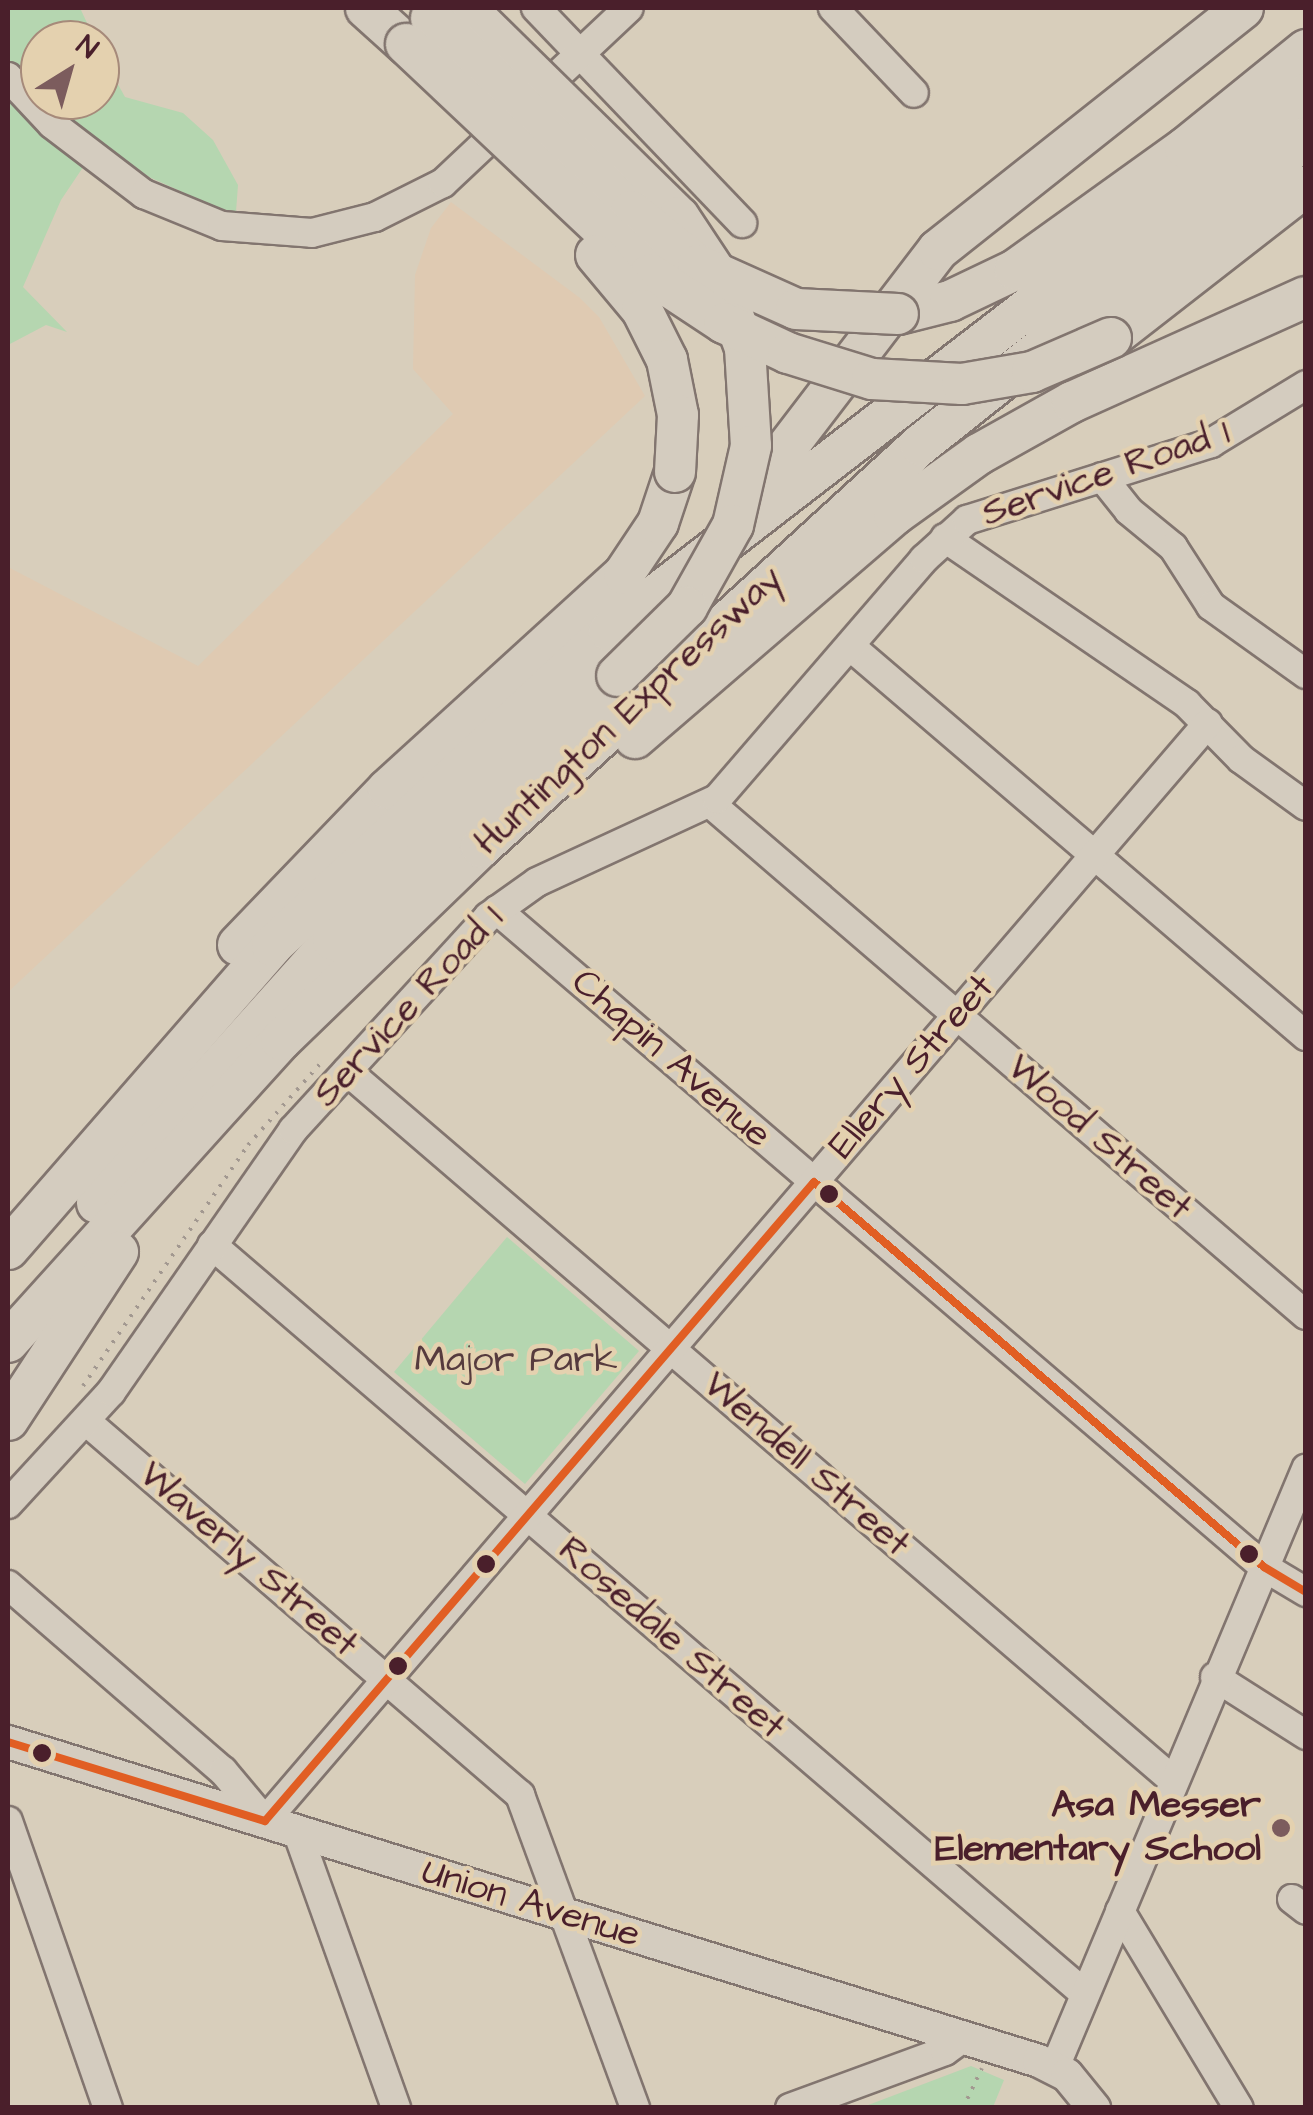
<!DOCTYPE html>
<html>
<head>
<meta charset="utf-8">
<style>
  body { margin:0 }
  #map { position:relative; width:1313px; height:2115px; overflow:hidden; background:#d8cebb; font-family:"Architects Daughter",sans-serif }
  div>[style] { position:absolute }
  .built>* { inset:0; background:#dfcab2 }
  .green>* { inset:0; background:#b5d6b0 }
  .path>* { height:4px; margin-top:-2px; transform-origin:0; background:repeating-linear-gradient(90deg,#a29890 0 2.5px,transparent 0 10.5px) }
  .roads { filter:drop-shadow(2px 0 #82756f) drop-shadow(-2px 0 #82756f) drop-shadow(0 2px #82756f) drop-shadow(0 -2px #82756f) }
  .minor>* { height:28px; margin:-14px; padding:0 14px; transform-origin:14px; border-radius:14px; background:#d4ccbf }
  .major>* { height:32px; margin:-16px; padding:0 16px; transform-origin:16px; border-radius:16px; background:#d4ccbf }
  .highway>* { height:40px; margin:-20px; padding:0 20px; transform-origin:20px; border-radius:20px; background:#d4ccbf }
  .bridges { filter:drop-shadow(2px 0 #82756f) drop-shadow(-2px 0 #82756f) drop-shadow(0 2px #82756f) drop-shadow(0 -2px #82756f) }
  .highway-bridge>* { height:40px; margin:-20px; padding:0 20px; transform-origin:20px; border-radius:20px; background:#d4ccbf }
  .bus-1>* { height:8px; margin:-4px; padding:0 4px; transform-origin:4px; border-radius:4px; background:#e15e23 }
  .dots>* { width:28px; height:28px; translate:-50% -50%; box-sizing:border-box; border:5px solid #e4d1af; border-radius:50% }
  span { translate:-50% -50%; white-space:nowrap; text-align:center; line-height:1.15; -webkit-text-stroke:9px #e4d1af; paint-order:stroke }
  .street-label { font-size:38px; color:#4a1f2b }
  .park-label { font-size:38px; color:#563b3e }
  .poi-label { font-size:38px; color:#4a1f2b; font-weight:700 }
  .right { translate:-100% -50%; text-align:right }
  .frame { position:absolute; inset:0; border:10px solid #4a1f2b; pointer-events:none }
  .north { position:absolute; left:20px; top:20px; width:100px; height:100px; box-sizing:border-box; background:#e4d1af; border:2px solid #a68a7a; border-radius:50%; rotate:37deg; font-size:28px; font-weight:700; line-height:40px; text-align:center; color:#4a1f2b }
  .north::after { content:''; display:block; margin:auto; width:35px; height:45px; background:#7c5c5d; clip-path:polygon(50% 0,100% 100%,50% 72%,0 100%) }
</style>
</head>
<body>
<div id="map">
  <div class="built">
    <i style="clip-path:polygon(451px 202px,580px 298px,599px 317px,645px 396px,8px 992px,8px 567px,198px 666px,453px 414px,413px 369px,415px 275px,431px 228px)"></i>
  </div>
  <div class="green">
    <i style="clip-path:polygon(8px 8px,80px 8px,95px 40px,40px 40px,40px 100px,100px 100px,100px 52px,125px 97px,183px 113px,213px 140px,238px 185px,236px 212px,218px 208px,149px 177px,100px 142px,61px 200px,23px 287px,67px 332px,46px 325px,8px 345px)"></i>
    <i style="clip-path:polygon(507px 1237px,639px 1351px,525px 1484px,394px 1372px)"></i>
    <i style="clip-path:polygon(971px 2066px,1004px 2080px,993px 2107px,863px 2107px)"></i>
  </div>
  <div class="path">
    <i style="left:83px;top:1386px;width:292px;rotate:-55.6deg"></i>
    <i style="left:248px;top:1145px;width:108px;rotate:-48.4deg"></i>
    <i style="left:963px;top:2108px;width:44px;rotate:-64.6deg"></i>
  </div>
  <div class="roads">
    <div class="minor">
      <i style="left:536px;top:8px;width:298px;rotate:46.2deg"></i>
      <i style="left:833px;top:8px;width:117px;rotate:46.4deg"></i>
      <i style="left:8px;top:77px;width:64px;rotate:46.9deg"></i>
      <i style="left:52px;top:124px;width:116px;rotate:37.3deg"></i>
      <i style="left:144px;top:194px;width:84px;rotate:22.3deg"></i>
      <i style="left:222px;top:226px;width:90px;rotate:4.4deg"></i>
      <i style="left:312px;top:233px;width:65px;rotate:-14.3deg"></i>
      <i style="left:375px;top:217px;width:76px;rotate:-26.6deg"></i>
      <i style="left:443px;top:183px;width:255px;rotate:-43.3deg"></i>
      <i style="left:1102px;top:477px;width:43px;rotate:51.5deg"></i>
      <i style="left:1129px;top:511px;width:57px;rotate:39.3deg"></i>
      <i style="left:1173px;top:547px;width:70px;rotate:57.2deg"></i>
      <i style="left:1211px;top:606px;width:117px;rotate:35.6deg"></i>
      <i style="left:945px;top:538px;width:293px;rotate:34.4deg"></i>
      <i style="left:1187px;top:704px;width:77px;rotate:45.5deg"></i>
      <i style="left:1241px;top:759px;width:80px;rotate:35.9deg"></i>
      <i style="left:850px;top:646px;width:600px;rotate:40.54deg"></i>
      <i style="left:711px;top:804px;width:784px;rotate:40.66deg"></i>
      <i style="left:497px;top:910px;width:1010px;rotate:40.58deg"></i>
      <i style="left:1264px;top:1567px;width:49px;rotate:30.8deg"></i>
      <i style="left:347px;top:1071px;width:1090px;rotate:40.65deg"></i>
      <i style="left:212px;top:1245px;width:1150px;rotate:40.63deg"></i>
      <i style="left:87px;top:1422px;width:572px;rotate:40.74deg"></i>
      <i style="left:520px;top:1795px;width:333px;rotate:69.8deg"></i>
      <i style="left:8px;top:1504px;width:152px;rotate:-47.4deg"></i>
      <i style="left:111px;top:1392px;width:319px;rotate:-55.2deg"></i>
      <i style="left:293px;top:1130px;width:289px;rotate:-47.5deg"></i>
      <i style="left:488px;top:917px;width:60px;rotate:-35.5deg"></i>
      <i style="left:537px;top:882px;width:198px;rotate:-24.8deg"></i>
      <i style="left:717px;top:799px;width:317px;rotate:-49.2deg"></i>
      <i style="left:924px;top:559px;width:58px;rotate:-42.2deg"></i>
      <i style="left:967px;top:520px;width:256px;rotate:-17.5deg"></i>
      <i style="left:1211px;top:443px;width:111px;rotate:-31.4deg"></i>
      <i style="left:8px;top:1585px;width:284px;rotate:40.9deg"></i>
      <i style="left:223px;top:1771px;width:65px;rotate:50deg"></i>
      <i style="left:265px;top:1821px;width:1447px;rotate:-49.34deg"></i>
      <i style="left:1215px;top:1677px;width:108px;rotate:32.5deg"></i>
      <i style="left:8px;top:1821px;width:304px;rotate:70.8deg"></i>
      <i style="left:297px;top:1831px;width:294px;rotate:70.3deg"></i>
      <i style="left:1292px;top:1899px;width:18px;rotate:38deg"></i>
      <i style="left:1120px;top:1911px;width:230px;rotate:58.9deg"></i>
      <i style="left:1055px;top:2067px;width:649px;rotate:-67.23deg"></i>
      <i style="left:790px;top:2108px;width:165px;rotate:-20.2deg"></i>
      <i style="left:945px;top:2051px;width:24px;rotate:-36deg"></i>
    </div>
    <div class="major">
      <i style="left:8px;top:1742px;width:1079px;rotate:17.19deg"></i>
      <i style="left:1039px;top:2061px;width:31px;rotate:27deg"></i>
      <i style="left:1067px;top:2075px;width:43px;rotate:50.7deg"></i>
    </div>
    <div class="highway">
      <i style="left:366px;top:8px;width:54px;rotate:42deg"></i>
      <i style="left:898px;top:314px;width:54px;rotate:-14deg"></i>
      <i style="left:950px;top:301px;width:72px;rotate:-25.5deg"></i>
      <i style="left:1015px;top:270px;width:209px;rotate:-35.7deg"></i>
      <i style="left:1185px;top:148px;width:156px;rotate:-39deg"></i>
      <i style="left:1111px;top:338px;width:247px;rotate:-37.9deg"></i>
      <i style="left:740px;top:509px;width:326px;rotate:-52.6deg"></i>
      <i style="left:938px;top:250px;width:389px;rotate:-38.4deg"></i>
      <i style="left:635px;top:738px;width:342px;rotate:-40.7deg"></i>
      <i style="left:894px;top:515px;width:105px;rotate:-35.7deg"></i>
      <i style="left:979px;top:454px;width:107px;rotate:-29.2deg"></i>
      <i style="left:1072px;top:402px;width:256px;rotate:-24.2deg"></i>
      <i style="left:238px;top:945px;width:216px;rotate:-46.1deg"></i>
      <i style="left:388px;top:789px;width:319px;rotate:-42.3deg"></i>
      <i style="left:624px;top:574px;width:61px;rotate:-56.3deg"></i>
      <i style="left:658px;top:523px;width:54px;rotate:-71.6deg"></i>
      <i style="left:97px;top:1203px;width:353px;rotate:-48.1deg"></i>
      <i style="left:333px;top:940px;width:388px;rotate:-42.9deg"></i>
      <i style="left:8px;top:1249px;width:402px;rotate:-48.9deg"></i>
      <i style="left:272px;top:946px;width:461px;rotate:-43.1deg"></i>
      <i style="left:609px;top:631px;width:880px;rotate:-37.61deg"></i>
      <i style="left:8px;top:1342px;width:407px;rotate:-47.9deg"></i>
      <i style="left:281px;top:1040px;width:278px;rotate:-44deg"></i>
      <i style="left:481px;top:847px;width:595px;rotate:-42.48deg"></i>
      <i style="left:920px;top:445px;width:493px;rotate:-38.5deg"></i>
      <i style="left:8px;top:1420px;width:201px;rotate:-56.8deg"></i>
    </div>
  </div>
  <div class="bridges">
    <div class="highway-bridge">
      <i style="left:466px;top:8px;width:298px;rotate:44.5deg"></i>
      <i style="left:679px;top:217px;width:74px;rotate:56.5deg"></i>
      <i style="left:720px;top:279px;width:73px;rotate:70.1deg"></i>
      <i style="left:745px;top:348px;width:98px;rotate:86.5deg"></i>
      <i style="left:751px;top:446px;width:81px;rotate:102.8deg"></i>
      <i style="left:733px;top:525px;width:94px;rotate:119.3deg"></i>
      <i style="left:687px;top:607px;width:98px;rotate:135.4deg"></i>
      <i style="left:431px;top:18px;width:278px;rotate:44deg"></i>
      <i style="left:631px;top:211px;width:86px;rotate:38.9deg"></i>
      <i style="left:698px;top:265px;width:107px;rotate:24.2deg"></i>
      <i style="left:796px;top:309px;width:102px;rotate:2.8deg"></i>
      <i style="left:406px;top:44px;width:335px;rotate:43.3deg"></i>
      <i style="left:650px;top:274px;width:89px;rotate:33.5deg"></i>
      <i style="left:724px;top:323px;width:71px;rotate:25.1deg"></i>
      <i style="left:788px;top:353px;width:88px;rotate:17.2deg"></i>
      <i style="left:872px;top:379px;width:90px;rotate:3.2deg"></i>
      <i style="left:962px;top:384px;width:71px;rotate:-9.7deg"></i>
      <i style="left:1032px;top:372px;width:86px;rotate:-23.3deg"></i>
      <i style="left:596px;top:255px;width:72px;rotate:50.1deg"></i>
      <i style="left:642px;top:310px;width:56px;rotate:63.4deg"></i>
      <i style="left:667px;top:360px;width:56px;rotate:78.7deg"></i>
      <i style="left:678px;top:415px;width:57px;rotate:93deg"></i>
    </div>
  </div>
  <div class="bus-1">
    <i style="left:814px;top:1182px;width:592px;rotate:40.55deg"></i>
    <i style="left:1264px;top:1567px;width:49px;rotate:30.8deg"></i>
    <i style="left:8px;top:1742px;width:269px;rotate:17.1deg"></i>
    <i style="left:265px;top:1821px;width:842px;rotate:-49.33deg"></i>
  </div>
  <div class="dots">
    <i style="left:829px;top:1194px;background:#4a1f2b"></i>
    <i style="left:1249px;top:1554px;background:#4a1f2b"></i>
    <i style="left:486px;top:1564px;background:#4a1f2b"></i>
    <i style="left:398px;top:1666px;background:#4a1f2b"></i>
    <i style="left:42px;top:1753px;background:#4a1f2b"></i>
    <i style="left:1281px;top:1828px;background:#7c5c5d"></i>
  </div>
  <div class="street-label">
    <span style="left:1106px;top:474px;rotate:-19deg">Service Road 1</span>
    <span style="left:629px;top:711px;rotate:-43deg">Huntington Expressway</span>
    <span style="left:409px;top:1007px;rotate:-47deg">Service Road 1</span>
    <span style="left:671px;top:1059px;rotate:41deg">Chapin Avenue</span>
    <span style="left:912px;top:1067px;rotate:-49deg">Ellery Street</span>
    <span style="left:1099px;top:1138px;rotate:41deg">Wood Street</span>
    <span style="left:806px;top:1465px;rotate:41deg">Wendell Street</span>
    <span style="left:248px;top:1560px;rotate:41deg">Waverly Street</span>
    <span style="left:671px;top:1639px;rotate:41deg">Rosedale Street</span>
    <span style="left:531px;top:1904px;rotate:17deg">Union Avenue</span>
  </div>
  <div class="park-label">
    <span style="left:516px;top:1361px">Major Park</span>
  </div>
  <div class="poi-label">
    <span class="right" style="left:1261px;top:1828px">Asa Messer<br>Elementary School</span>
  </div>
  <div class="frame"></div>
  <div class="north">N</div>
</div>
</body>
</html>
